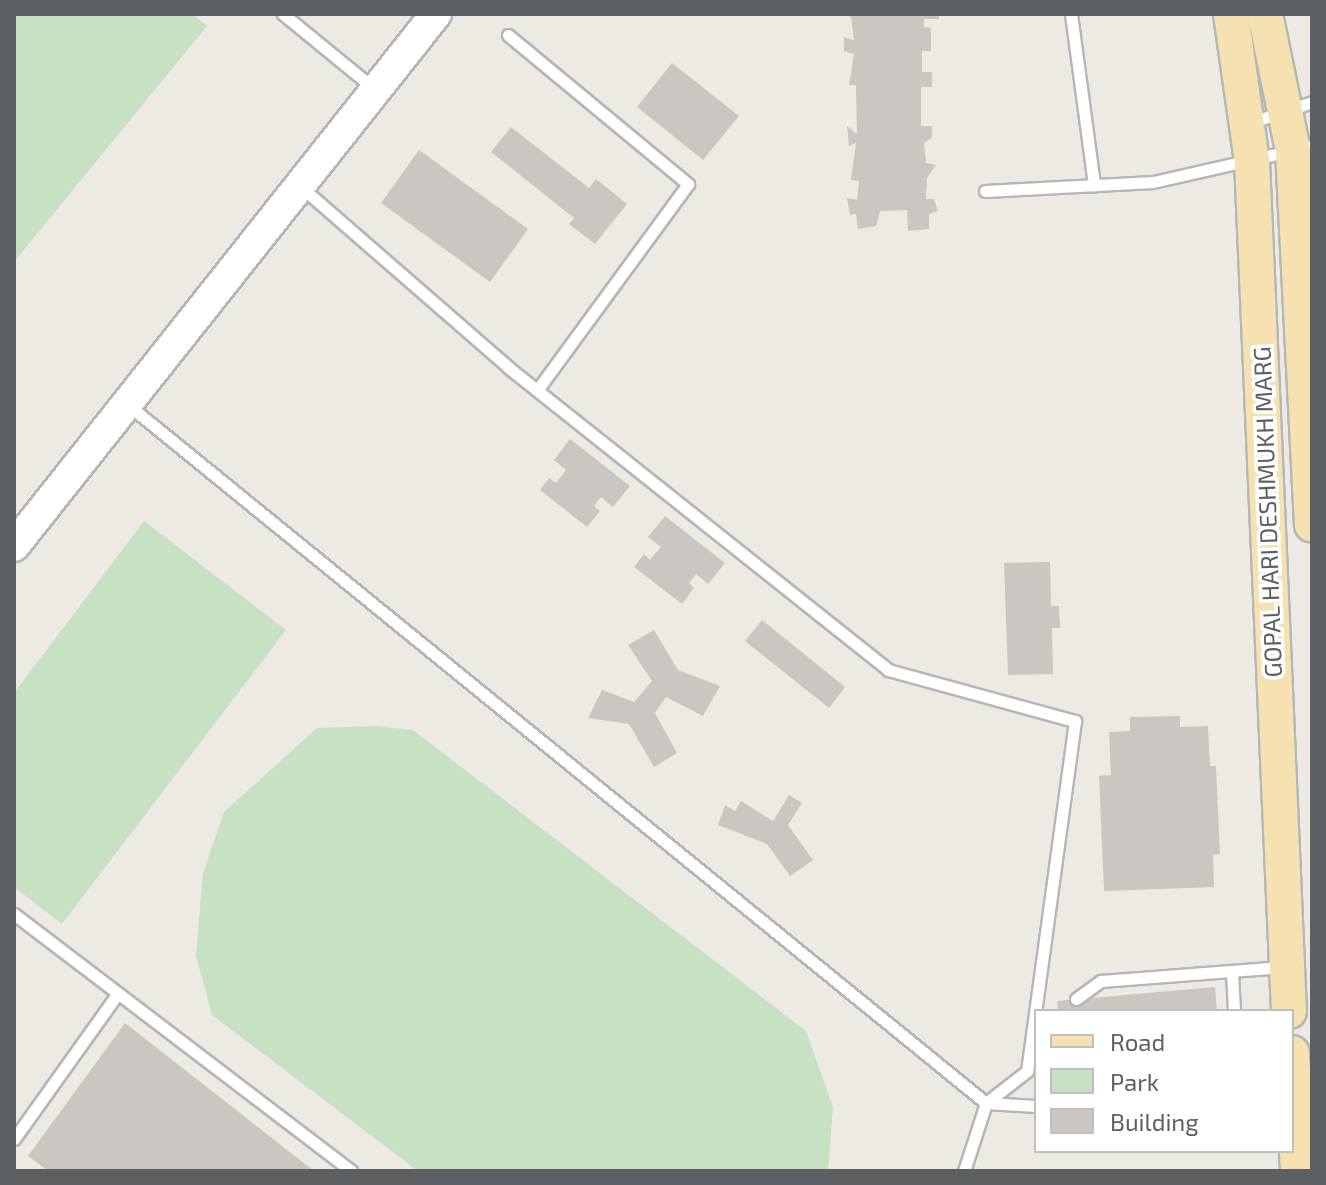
<!DOCTYPE html>
<html>
<head>
<meta charset="utf-8">
<style>
  body { margin:0 }
  #map { position:relative; width:1326px; height:1185px; overflow:hidden; background:#edeae4; font-family:"Exo 2",sans-serif }
  div>[style] { position:absolute }
  .green>* { inset:0; background:#c7e1c3 }
  .building>* { inset:0; background:#cac7c2 }
  .roads { filter:drop-shadow(2px 0 #b4b7b9) drop-shadow(-2px 0 #b4b7b9) drop-shadow(0 2px #b4b7b9) drop-shadow(0 -2px #b4b7b9) }
  .lane>* { height:11px; margin:-5.5px; padding:0 5.5px; transform-origin:5.5px; border-radius:5.5px; background:#fff }
  .secondary>* { height:30px; margin:-15px; padding:0 15px; transform-origin:15px; border-radius:15px; background:#fff }
  .primary>* { height:34px; margin:-17px; padding:0 17px; transform-origin:17px; border-radius:17px; background:#f6e1b0 }
  span { translate:-50% -50%; white-space:nowrap; text-align:center; line-height:1.15; -webkit-text-stroke:7px #fff; paint-order:stroke }
  .street-label { font-size:24px; color:#5c6063 }
  .frame { position:absolute; inset:0; border:16px solid #5c6063; pointer-events:none }
  .legend { position:absolute; left:1034px; top:1009px; width:260px; height:144px; box-sizing:border-box; background:#fff; border:2px solid #bebfc1; margin:0; padding:10px 14px; list-style:none; font-size:24px; color:#5c6063 }
  .legend li { display:flex; align-items:center; gap:16px; height:40px }
  .legend b { width:40px; border:2px solid #bebfc1 }
</style>
</head>
<body>
<div id="map">
  <div class="green">
    <i style="clip-path:polygon(14px 14px,192px 14px,207px 26px,14px 262px)"></i>
    <i style="clip-path:polygon(144px 521px,286px 630px,62px 924px,14px 887px,14px 693px)"></i>
    <i style="clip-path:polygon(376px 726px,413px 730px,806px 1031px,833px 1107px,828px 1171px,418px 1171px,212px 1015px,196px 956px,203px 873px,224px 812px,317px 728px)"></i>
  </div>
  <div class="building">
    <i style="clip-path:polygon(844px 14px,939px 14px,939px 19px,924px 19px,924px 27px,931px 28px,931px 51px,922px 51px,922px 72px,932px 72px,932px 87px,921px 87px,921px 126px,932px 126px,932px 138px,924px 143px,926px 163px,936px 165px,927px 178px,926px 199px,934px 199px,938px 211px,929px 214px,929px 229px,908px 231px,907px 210px,880px 211px,876px 226px,858px 229px,856px 214px,850px 215px,847px 198px,857px 200px,859px 181px,851px 180px,856px 143px,849px 146px,847px 126px,857px 134px,856px 85px,849px 85px,854px 54px,844px 51px,844px 37px,854px 40px,851px 17px)"></i>
    <i style="clip-path:polygon(672px 63px,739px 116px,703px 160px,637px 107px)"></i>
    <i style="clip-path:polygon(511px 127px,589px 188px,596px 179px,627px 204px,595px 244px,569px 224px,574px 218px,491px 152px)"></i>
    <i style="clip-path:polygon(419px 150px,528px 229px,490px 282px,381px 203px)"></i>
    <i style="clip-path:polygon(570px 439px,630px 486px,613px 507px,601px 497px,594px 506px,600px 511px,587px 527px,540px 490px,549px 478px,556px 483px,566px 470px,554px 460px)"></i>
    <i style="clip-path:polygon(665px 516px,725px 563px,708px 584px,696px 574px,689px 583px,694px 588px,682px 604px,634px 567px,644px 554px,650px 560px,661px 547px,648px 537px)"></i>
    <i style="clip-path:polygon(1050px 562px,1051px 606px,1059px 606px,1060px 628px,1052px 628px,1053px 674px,1008px 675px,1004px 563px)"></i>
    <i style="clip-path:polygon(762px 620px,845px 687px,829px 708px,745px 641px)"></i>
    <i style="clip-path:polygon(654px 630px,678px 670px,720px 686px,703px 716px,666px 697px,655px 713px,677px 753px,654px 767px,629px 724px,588px 718px,602px 690px,634px 702px,652px 681px,628px 645px)"></i>
    <i style="clip-path:polygon(1180px 716px,1180px 727px,1208px 726px,1210px 766px,1216px 766px,1220px 854px,1213px 855px,1214px 887px,1104px 891px,1099px 776px,1111px 775px,1109px 732px,1130px 731px,1130px 717px)"></i>
    <i style="clip-path:polygon(789px 795px,802px 803px,788px 825px,813px 860px,790px 876px,767px 844px,718px 825px,725px 805px,735px 811px,741px 801px,773px 821px)"></i>
    <i style="clip-path:polygon(1215px 987px,1217px 1011px,1058px 1011px,1057px 1001px)"></i>
    <i style="clip-path:polygon(125px 1023px,314px 1171px,48px 1171px,28px 1156px)"></i>
  </div>
  <div class="roads">
    <div class="lane">
      <i style="left:283px;top:14px;width:120px;rotate:39.3deg"></i>
      <i style="left:1071px;top:14px;width:173px;rotate:82.3deg"></i>
      <i style="left:508px;top:35px;width:234px;rotate:39.6deg"></i>
      <i style="left:688px;top:184px;width:255px;rotate:126.2deg"></i>
      <i style="left:1249px;top:123px;width:66px;rotate:-18.4deg"></i>
      <i style="left:300px;top:186px;width:277px;rotate:41deg"></i>
      <i style="left:509px;top:368px;width:485px;rotate:38.5deg"></i>
      <i style="left:888px;top:670px;width:194px;rotate:15.3deg"></i>
      <i style="left:1075px;top:721px;width:353px;rotate:97.8deg"></i>
      <i style="left:1027px;top:1071px;width:52px;rotate:142deg"></i>
      <i style="left:985px;top:191px;width:168px;rotate:-3.1deg"></i>
      <i style="left:1153px;top:182px;width:163px;rotate:-12.8deg"></i>
      <i style="left:127px;top:404px;width:1107px;rotate:39.14deg"></i>
      <i style="left:986px;top:1103px;width:71px;rotate:107.9deg"></i>
      <i style="left:14px;top:914px;width:424px;rotate:37.3deg"></i>
      <i style="left:1232px;top:972px;width:39px;rotate:87deg"></i>
      <i style="left:1076px;top:999px;width:31px;rotate:-36deg"></i>
      <i style="left:1101px;top:981px;width:185px;rotate:-4.4deg"></i>
      <i style="left:986px;top:1103px;width:50px;rotate:3.4deg"></i>
      <i style="left:14px;top:1139px;width:179px;rotate:-54.5deg"></i>
    </div>
    <div class="secondary">
      <i style="left:14px;top:546px;width:679px;rotate:-51.58deg"></i>
    </div>
    <div class="primary">
      <i style="left:1231px;top:14px;width:148px;rotate:81.9deg"></i>
      <i style="left:1252px;top:161px;width:851px;rotate:87.51deg"></i>
      <i style="left:1265px;top:14px;width:140px;rotate:78.4deg"></i>
      <i style="left:1293px;top:151px;width:374px;rotate:87.1deg"></i>
      <i style="left:1292px;top:1053px;width:118px;rotate:87.1deg"></i>
    </div>
  </div>
  <div class="street-label">
    <span style="left:1267px;top:512px;rotate:-92deg">GOPAL HARI DESHMUKH MARG</span>
  </div>
  <div class="frame"></div>
  <ul class="legend">
  <li><b style="height:10px;background:#f6e1b0"></b>Road</li>
  <li><b style="height:22px;background:#c7e1c3"></b>Park</li>
  <li><b style="height:22px;background:#cac7c2"></b>Building</li>
  </ul>
</div>
</body>
</html>
